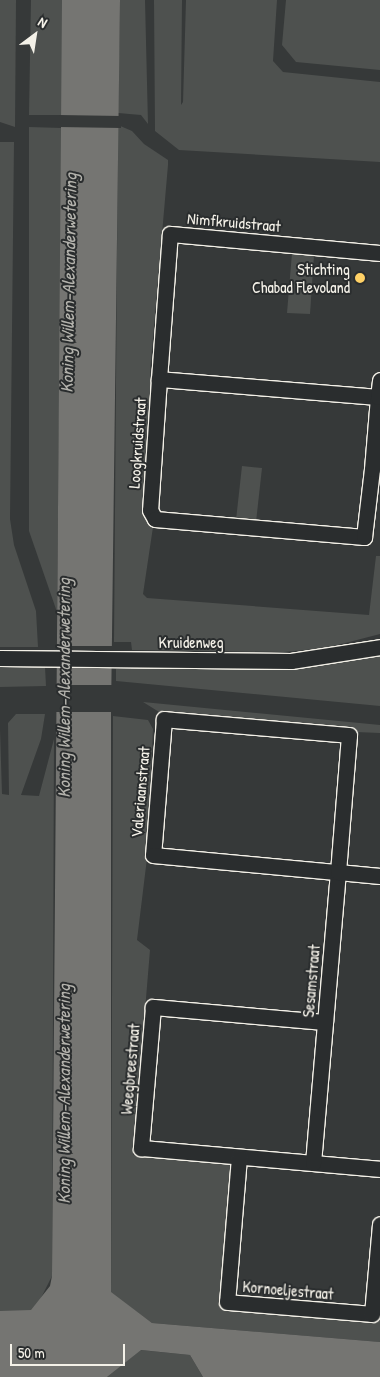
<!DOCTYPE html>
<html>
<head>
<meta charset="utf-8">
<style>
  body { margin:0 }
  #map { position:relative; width:380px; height:1377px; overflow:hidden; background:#363939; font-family:"Patrick Hand",sans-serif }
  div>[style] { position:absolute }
  .green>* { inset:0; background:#4e514f }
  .water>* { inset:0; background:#757572 }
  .pier>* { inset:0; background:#363939 }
  .roads { filter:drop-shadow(1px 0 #f4f1e8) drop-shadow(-1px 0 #f4f1e8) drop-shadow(0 1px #f4f1e8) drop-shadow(0 -1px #f4f1e8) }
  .minor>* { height:15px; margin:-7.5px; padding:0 7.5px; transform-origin:7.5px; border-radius:7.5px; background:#2a2d2e }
  .dots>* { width:14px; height:14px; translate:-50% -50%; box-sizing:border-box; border:2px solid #2a2d2e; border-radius:50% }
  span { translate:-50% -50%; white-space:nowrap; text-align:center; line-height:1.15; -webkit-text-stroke:4px #2a2d2e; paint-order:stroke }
  .street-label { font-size:16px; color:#f4f1e8 }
  .poi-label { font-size:16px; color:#f4f1e8 }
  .right { translate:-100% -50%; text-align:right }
  .water-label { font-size:18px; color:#b4b3ad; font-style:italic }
  .north { position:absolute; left:10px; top:10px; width:50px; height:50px; -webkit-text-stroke:4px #2a2d2e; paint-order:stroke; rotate:31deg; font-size:14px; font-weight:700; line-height:20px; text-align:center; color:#f4f1e8 }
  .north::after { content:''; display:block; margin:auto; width:18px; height:22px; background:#f4f1e8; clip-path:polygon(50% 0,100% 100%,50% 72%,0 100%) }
  .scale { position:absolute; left:10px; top:1344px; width:115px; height:22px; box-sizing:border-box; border:2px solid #f4f1e8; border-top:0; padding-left:6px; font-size:15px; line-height:18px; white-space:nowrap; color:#f4f1e8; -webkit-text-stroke:4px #2a2d2e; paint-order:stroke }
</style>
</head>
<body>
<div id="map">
  <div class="green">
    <i style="clip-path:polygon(0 0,16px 0,15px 127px,0 122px)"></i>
    <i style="clip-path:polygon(31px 0,62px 0,62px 115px,29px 115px)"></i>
    <i style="clip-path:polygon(120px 0,145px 0,148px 124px,141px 115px,118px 113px)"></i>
    <i style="clip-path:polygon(154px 0,182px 0,181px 105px,183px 102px,186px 0,277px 0,273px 61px,283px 72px,380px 82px,380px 162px,179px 150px,155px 131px)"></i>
    <i style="clip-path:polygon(286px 0,380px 0,380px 70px,296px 62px,282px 45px)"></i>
    <i style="clip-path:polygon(118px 125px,132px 131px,144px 144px,168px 160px,168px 165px,150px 372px,152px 382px,142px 513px,153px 527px,143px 594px,147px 598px,369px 615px,376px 556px,380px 556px,380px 634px,326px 648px,284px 652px,132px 650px,131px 642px,114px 642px)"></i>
    <i style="clip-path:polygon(29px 127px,62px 128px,57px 612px,29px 531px)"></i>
    <i style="clip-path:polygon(0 142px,14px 142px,10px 519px,14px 545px,36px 611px,38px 647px,0 647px)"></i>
    <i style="clip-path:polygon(292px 253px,314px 255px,310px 314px,287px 313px)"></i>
    <i style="clip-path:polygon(242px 466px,262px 468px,256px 522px,236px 520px)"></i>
    <i style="clip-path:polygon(380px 654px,380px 706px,116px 681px,116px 669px,131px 669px,132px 664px,287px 669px)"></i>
    <i style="clip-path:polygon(0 665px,45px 667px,46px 686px,0 687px)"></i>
    <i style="clip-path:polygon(143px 702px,380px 725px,380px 733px,332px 731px,330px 726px,164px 715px)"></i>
    <i style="clip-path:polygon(16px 714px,45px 714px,41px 739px,21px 795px,39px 796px,54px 739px,52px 1276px,41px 1298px,28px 1377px,0 1377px,0 729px,2px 794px,9px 795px,8px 723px)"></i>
    <i style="clip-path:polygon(113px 716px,148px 720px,153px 729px,148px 850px,137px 940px,150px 950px,133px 1155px,232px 1163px,223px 1307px,380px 1321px,380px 1342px,152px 1323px,111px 1293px)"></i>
    <i style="clip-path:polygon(140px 1350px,190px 1355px,203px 1377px,107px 1377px)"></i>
  </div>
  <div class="water">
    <i style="clip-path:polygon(62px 0,120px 0,111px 715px,111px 1292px,152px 1323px,380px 1342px,380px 1377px,203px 1377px,190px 1355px,141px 1350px,107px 1377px,0 1377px,0 1311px,31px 1310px,50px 1286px,52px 1276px)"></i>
  </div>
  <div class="pier">
    <i style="clip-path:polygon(59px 115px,121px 116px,121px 128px,59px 127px)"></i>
    <i style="clip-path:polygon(57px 646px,114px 646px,114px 667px,56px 666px)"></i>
    <i style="clip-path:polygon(56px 685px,114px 685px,114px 712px,56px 712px)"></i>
  </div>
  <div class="roads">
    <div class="minor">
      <i style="left:159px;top:379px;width:145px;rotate:-85.7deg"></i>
      <i style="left:170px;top:234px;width:211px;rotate:5.2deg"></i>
      <i style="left:378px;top:397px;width:220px;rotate:-175.3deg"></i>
      <i style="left:159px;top:379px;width:131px;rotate:93.9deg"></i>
      <i style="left:150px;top:510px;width:10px;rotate:61deg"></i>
      <i style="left:155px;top:519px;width:210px;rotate:4.9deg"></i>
      <i style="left:364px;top:537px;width:68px;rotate:-83.3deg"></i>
      <i style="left:372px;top:469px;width:72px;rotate:-85.2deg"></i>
      <i style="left:378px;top:397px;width:17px;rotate:-83deg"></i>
      <i style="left:0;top:658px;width:291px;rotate:0.6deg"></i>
      <i style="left:291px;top:661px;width:90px;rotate:-8.9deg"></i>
      <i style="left:325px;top:1022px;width:173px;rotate:-175deg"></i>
      <i style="left:153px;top:1007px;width:142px;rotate:94.9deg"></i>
      <i style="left:141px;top:1148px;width:240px;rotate:5deg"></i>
      <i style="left:239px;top:1157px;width:145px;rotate:94.7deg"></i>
      <i style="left:227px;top:1302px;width:145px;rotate:4.7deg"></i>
      <i style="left:372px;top:1314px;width:90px;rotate:-84.9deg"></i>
      <i style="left:313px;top:1163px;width:292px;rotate:-85.1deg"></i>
      <i style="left:338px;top:872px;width:137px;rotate:-85.4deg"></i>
      <i style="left:349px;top:735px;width:186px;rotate:-175.1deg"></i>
      <i style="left:164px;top:719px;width:136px;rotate:94.6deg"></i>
      <i style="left:153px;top:855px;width:186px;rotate:5.3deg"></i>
      <i style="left:338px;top:872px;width:42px;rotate:5.4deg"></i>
    </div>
  </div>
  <div class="dots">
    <i style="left:360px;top:278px;background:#ffd166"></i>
  </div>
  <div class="street-label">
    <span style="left:234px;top:222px;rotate:5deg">Nimfkruidstraat</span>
    <span style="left:137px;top:443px;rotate:-86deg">Loogkruidstraat</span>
    <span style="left:191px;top:642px">Kruidenweg</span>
    <span style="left:140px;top:792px;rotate:-85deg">Valeriaanstraat</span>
    <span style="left:311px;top:981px;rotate:-85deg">Sesamstraat</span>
    <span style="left:130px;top:1069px;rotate:-85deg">Weegbreestraat</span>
    <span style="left:288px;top:1290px;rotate:5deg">Kornoeljestraat</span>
  </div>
  <div class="poi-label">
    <span class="right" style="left:350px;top:278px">Stichting<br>Chabad Flevoland</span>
  </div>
  <div class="water-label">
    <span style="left:69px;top:283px;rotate:-89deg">Koning Willem-Alexanderwetering</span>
    <span style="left:64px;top:688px;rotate:-90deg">Koning Willem-Alexanderwetering</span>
    <span style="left:64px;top:1094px;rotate:-90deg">Koning Willem-Alexanderwetering</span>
  </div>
  <div class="north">N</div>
  <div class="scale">50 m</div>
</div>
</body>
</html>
